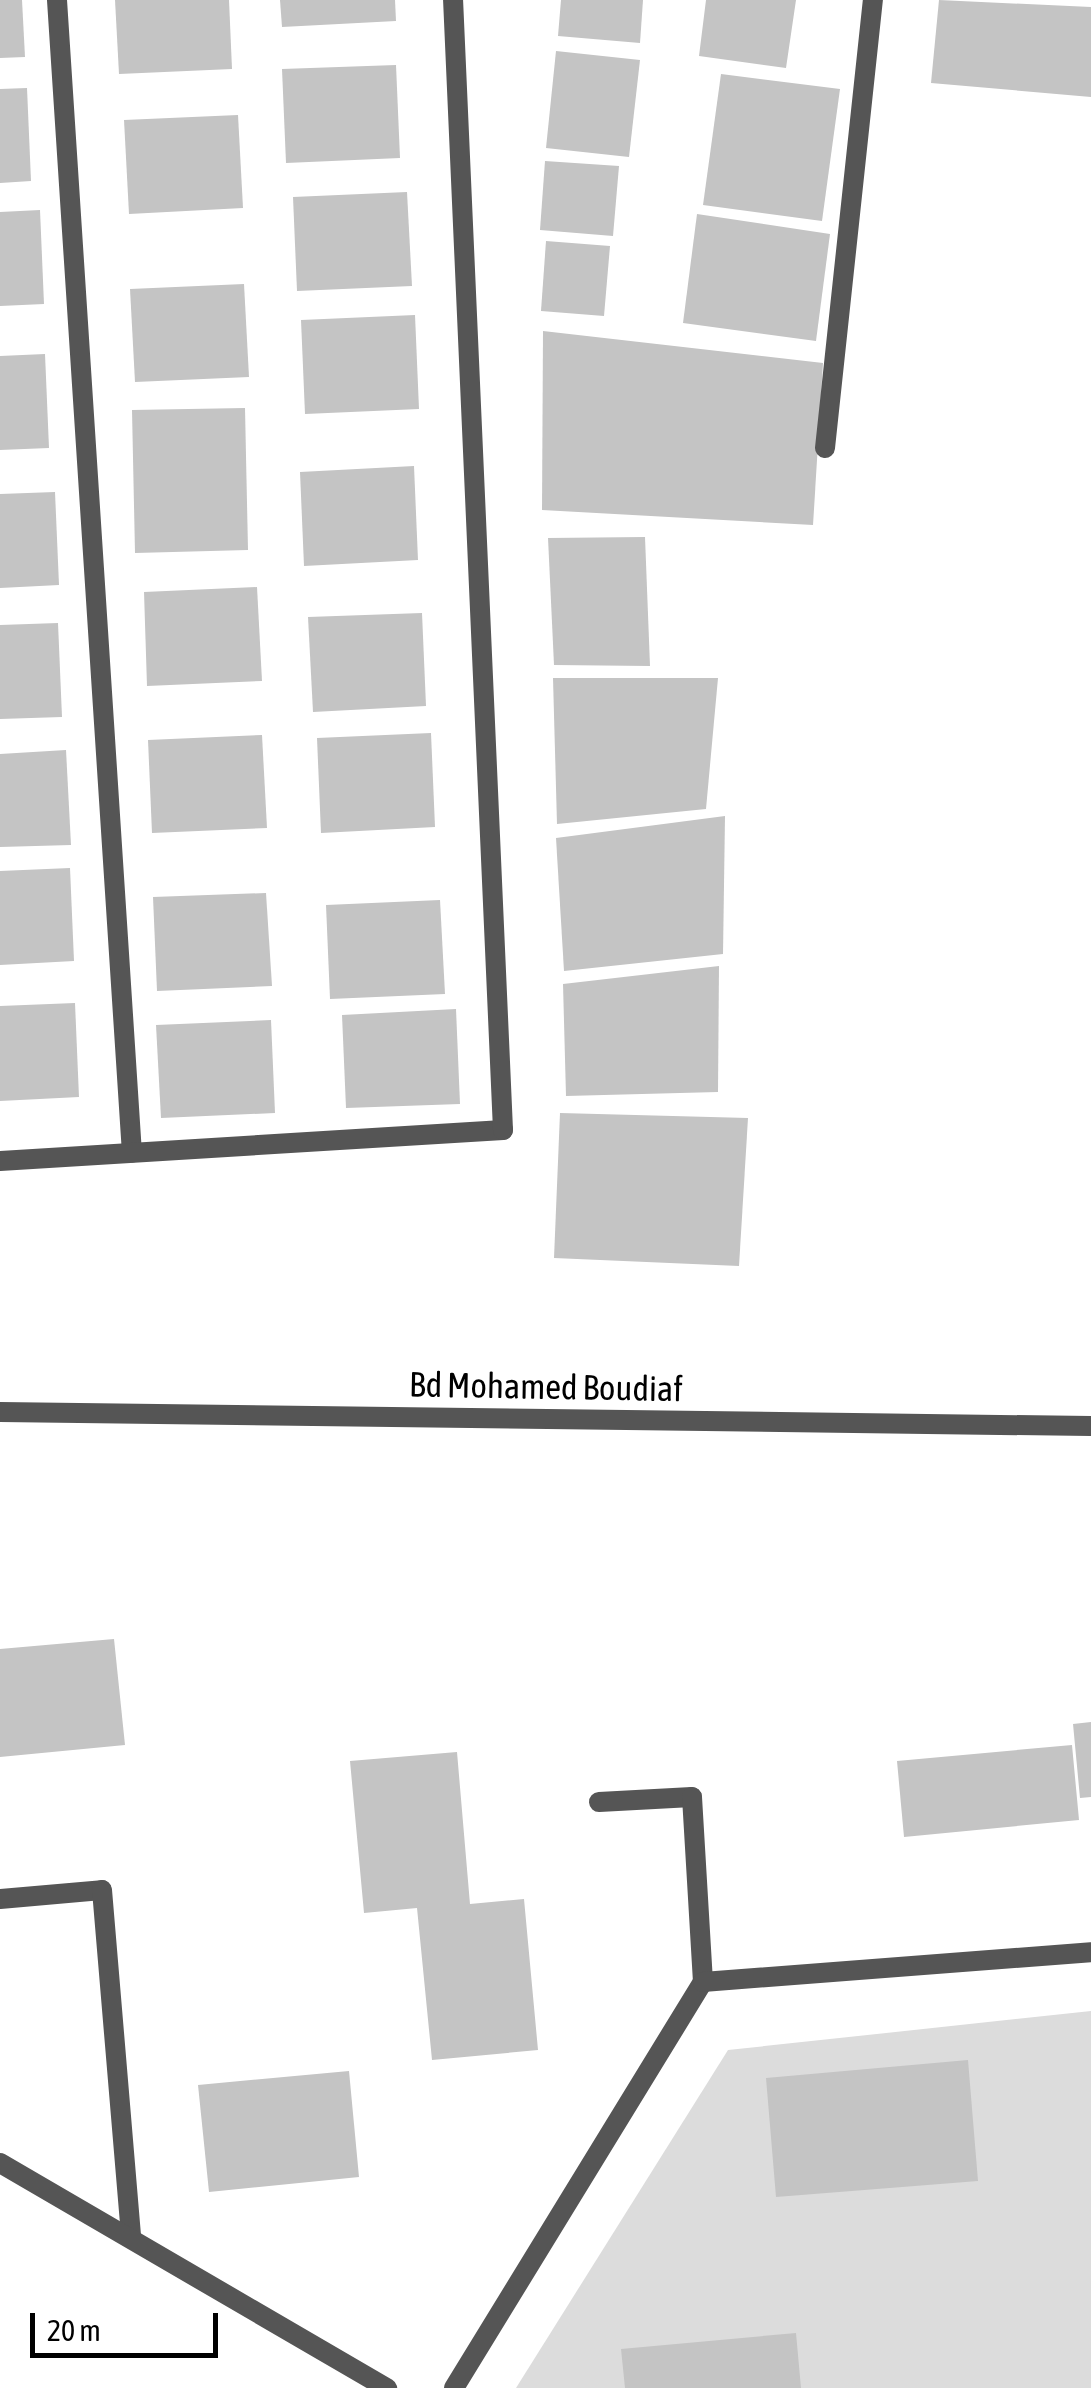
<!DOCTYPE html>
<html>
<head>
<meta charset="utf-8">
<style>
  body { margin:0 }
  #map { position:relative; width:1091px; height:2388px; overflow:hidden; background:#fff; font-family:"Asap Condensed",sans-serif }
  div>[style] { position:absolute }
  .green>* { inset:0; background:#dcdcdc }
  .building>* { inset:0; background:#c4c4c4 }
  .service>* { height:20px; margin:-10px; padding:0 10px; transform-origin:10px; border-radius:10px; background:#555 }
  .minor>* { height:20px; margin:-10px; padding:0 10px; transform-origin:10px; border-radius:10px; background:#555 }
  span { translate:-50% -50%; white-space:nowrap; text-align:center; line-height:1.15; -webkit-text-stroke:9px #fff; paint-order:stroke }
  .street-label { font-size:35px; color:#000 }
  .scale { position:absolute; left:30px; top:2313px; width:188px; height:45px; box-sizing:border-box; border:5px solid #000; border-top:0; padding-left:12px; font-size:30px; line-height:35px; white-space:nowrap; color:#000; -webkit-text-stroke:8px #fff; paint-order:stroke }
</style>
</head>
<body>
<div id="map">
  <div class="green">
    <i style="clip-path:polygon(1091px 2011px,1091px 2388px,516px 2388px,728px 2050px)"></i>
  </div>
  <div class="building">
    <i style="clip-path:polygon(0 0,22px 0,25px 57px,0 58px)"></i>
    <i style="clip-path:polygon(115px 0,229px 0,232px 69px,119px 74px)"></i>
    <i style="clip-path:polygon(280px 0,395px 0,396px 21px,282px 27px)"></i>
    <i style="clip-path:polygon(561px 0,643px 0,640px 43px,558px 36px)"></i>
    <i style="clip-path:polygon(706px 0,796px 0,786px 68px,699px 56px)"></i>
    <i style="clip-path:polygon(939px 0,1091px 7px,1091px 97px,931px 83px)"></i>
    <i style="clip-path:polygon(556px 51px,640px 60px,629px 157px,546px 148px)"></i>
    <i style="clip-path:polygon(396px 65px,400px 158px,286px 163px,282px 69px)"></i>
    <i style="clip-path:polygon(721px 74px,840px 89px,822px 221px,703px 205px)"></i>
    <i style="clip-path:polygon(27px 88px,31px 181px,0 183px,0 89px)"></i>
    <i style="clip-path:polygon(238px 115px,243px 208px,129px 214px,124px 120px)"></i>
    <i style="clip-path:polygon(545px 161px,619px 166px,613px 236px,540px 230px)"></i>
    <i style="clip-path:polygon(407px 192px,412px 286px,297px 291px,293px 197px)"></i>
    <i style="clip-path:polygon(40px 210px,44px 304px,0 306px,0 212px)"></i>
    <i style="clip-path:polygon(697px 214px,830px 234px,816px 341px,683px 323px)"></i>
    <i style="clip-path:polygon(546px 241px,610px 246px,604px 316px,541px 311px)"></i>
    <i style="clip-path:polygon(244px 284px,249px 377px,135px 382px,130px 289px)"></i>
    <i style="clip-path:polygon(415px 315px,419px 409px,305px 414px,301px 320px)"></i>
    <i style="clip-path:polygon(543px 331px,823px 363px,813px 525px,542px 510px)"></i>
    <i style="clip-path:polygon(45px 354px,49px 448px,0 450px,0 356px)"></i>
    <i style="clip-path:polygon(245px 408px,248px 550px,135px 553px,132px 410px)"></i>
    <i style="clip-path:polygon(414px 466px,418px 560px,304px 566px,300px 472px)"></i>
    <i style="clip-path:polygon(55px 492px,59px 585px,0 588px,0 494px)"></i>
    <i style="clip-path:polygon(645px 537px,650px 666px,554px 665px,548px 538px)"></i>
    <i style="clip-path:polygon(257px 587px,262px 681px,147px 686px,144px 592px)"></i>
    <i style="clip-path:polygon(422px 613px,426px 706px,313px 712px,308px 617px)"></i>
    <i style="clip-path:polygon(58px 623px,62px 717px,0 719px,0 625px)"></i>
    <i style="clip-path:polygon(553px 678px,718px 678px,706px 809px,557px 824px)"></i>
    <i style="clip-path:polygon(431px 733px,435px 827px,321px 833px,317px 738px)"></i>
    <i style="clip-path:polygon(262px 735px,267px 828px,152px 833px,148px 740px)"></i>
    <i style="clip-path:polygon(66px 750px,71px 845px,0 847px,0 754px)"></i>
    <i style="clip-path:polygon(725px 816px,723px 954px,564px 971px,556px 838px)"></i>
    <i style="clip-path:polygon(70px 868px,74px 961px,0 965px,0 871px)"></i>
    <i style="clip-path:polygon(266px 893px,272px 986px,157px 991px,153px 897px)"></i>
    <i style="clip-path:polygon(440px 900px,445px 994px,330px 999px,326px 905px)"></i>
    <i style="clip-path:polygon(719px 966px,718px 1092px,566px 1096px,563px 984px)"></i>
    <i style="clip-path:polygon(75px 1003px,79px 1097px,0 1101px,0 1006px)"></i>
    <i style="clip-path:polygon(456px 1009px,460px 1104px,346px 1108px,342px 1015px)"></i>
    <i style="clip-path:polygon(271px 1020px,275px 1113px,161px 1118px,156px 1025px)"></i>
    <i style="clip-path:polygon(560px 1113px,748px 1118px,739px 1266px,554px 1258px)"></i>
    <i style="clip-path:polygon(114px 1639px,125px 1745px,0 1757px,0 1649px)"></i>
    <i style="clip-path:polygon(1091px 1722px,1091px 1797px,1080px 1798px,1073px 1724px)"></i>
    <i style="clip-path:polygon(1072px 1745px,1079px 1820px,904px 1837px,897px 1761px)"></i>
    <i style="clip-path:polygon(457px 1752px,470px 1904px,524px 1899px,538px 2050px,432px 2060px,417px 1908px,364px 1913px,350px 1761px)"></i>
    <i style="clip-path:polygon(968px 2060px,978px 2181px,776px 2197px,766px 2078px)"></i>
    <i style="clip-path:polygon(349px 2071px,359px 2177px,209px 2192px,198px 2085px)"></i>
    <i style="clip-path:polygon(796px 2333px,801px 2388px,625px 2388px,621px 2349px)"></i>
  </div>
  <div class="service">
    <i style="left:825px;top:448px;width:451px;rotate:-83.9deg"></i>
  </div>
  <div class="minor">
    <i style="left:57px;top:0;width:1155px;rotate:86.28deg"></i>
    <i style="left:0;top:1161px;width:504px;rotate:-3.53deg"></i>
    <i style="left:503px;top:1130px;width:1131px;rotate:-92.53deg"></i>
    <i style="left:0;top:1412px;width:1091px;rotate:0.74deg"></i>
    <i style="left:599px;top:1802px;width:93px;rotate:-3.1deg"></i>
    <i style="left:692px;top:1797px;width:185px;rotate:86.6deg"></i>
    <i style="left:0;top:1899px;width:102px;rotate:-5deg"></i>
    <i style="left:102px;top:1890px;width:349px;rotate:85.2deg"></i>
    <i style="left:0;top:2163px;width:448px;rotate:30.2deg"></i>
    <i style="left:454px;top:2388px;width:476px;rotate:-58.5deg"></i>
    <i style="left:703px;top:1982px;width:389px;rotate:-4.4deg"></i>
  </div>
  <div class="street-label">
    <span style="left:546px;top:1386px;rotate:1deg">Bd Mohamed Boudiaf</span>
  </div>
  <div class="scale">20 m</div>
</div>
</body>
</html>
